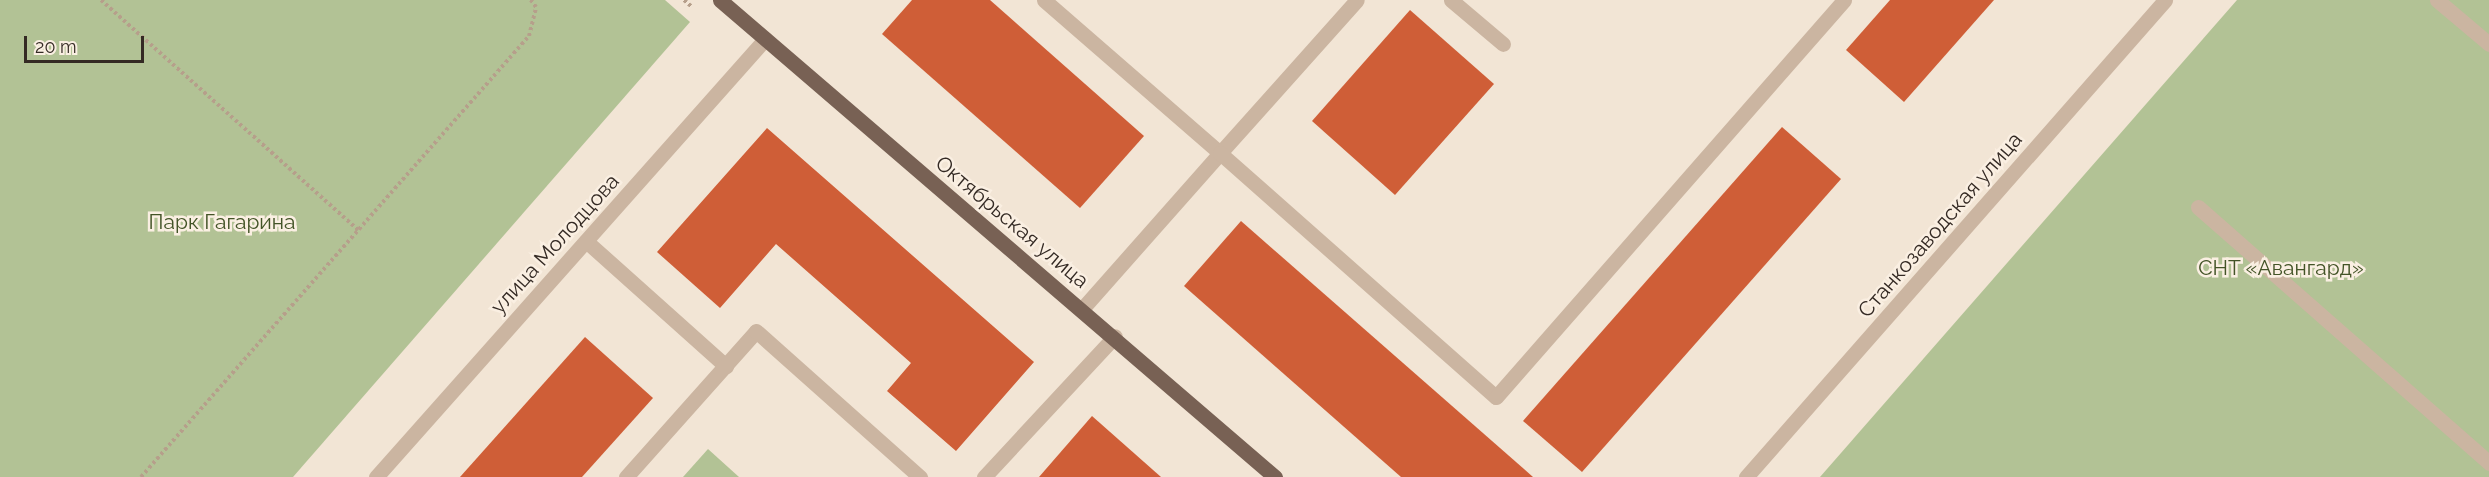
<!DOCTYPE html>
<html>
<head>
<meta charset="utf-8">
<style>
  body { margin:0 }
  #map { position:relative; width:2489px; height:477px; overflow:hidden; background:#f2e5d5; font-family:Raleway,sans-serif }
  div>[style] { position:absolute }
  .green>* { inset:0; background:#b2c295 }
  .building>* { inset:0; background:#cf5e37 }
  .path>* { height:4px; margin-top:-2px; transform-origin:0; background:repeating-linear-gradient(90deg,#b69f8b 0 3px,transparent 0 6px) }
  .minor>* { height:15px; margin:-7.5px; padding:0 7.5px; transform-origin:7.5px; border-radius:7.5px; background:#cbb5a1 }
  .major>* { height:15px; margin:-7.5px; padding:0 7.5px; transform-origin:7.5px; border-radius:7.5px; background:#786154 }
  span { translate:-50% -50%; white-space:nowrap; text-align:center; line-height:1.15; -webkit-text-stroke:5px #faefe2; paint-order:stroke }
  .park-label { font-size:21px; color:#435427 }
  .street-label { font-size:21px; color:#342a24 }
  .scale { position:absolute; left:24px; top:36px; width:120px; height:27px; box-sizing:border-box; border:3px solid #342a24; border-top:0; padding-left:8px; font-size:18px; line-height:21px; white-space:nowrap; color:#342a24; -webkit-text-stroke:4px #faefe2; paint-order:stroke }
</style>
</head>
<body>
<div id="map">
  <div class="green">
    <i style="clip-path:polygon(0 0,665px 0,690px 22px,293px 477px,0 477px)"></i>
    <i style="clip-path:polygon(2237px 0,2489px 0,2489px 477px,1820px 477px)"></i>
    <i style="clip-path:polygon(708px 449px,739px 477px,683px 477px)"></i>
  </div>
  <div class="building">
    <i style="clip-path:polygon(912px 0,990px 0,1144px 136px,1080px 208px,882px 34px)"></i>
    <i style="clip-path:polygon(1890px 0,1994px 0,1904px 102px,1846px 50px)"></i>
    <i style="clip-path:polygon(1410px 10px,1494px 84px,1395px 195px,1312px 121px)"></i>
    <i style="clip-path:polygon(1782px 127px,1841px 179px,1582px 472px,1523px 421px)"></i>
    <i style="clip-path:polygon(767px 128px,1034px 362px,956px 451px,887px 391px,911px 363px,776px 244px,720px 308px,657px 252px)"></i>
    <i style="clip-path:polygon(1241px 221px,1533px 477px,1401px 477px,1184px 286px)"></i>
    <i style="clip-path:polygon(585px 337px,653px 398px,582px 477px,460px 477px)"></i>
    <i style="clip-path:polygon(1092px 416px,1161px 477px,1039px 477px)"></i>
  </div>
  <div class="path">
    <i style="left:101px;top:0;width:345px;rotate:41.8deg"></i>
    <i style="left:684px;top:0;width:11px;rotate:41deg"></i>
    <i style="left:141px;top:477px;width:587px;rotate:-48.66deg"></i>
    <i style="left:529px;top:36px;width:30px;rotate:-76deg"></i>
    <i style="left:536px;top:7px;width:9px;rotate:-126deg"></i>
  </div>
  <div class="minor">
    <i style="left:1044px;top:0;width:233px;rotate:41deg"></i>
    <i style="left:1220px;top:153px;width:205px;rotate:-48.2deg"></i>
    <i style="left:1451px;top:0;width:68px;rotate:40.2deg"></i>
    <i style="left:2437px;top:0;width:68px;rotate:40.2deg"></i>
    <i style="left:2198px;top:207px;width:388px;rotate:41.3deg"></i>
    <i style="left:586px;top:241px;width:188px;rotate:41.8deg"></i>
    <i style="left:1082px;top:309px;width:208px;rotate:-48.5deg"></i>
    <i style="left:1220px;top:153px;width:368px;rotate:41.5deg"></i>
    <i style="left:1496px;top:397px;width:528px;rotate:-48.76deg"></i>
    <i style="left:376px;top:477px;width:586px;rotate:-48.39deg"></i>
    <i style="left:626px;top:477px;width:195px;rotate:-48.3deg"></i>
    <i style="left:756px;top:331px;width:220px;rotate:41.7deg"></i>
    <i style="left:984px;top:477px;width:192px;rotate:-47.1deg"></i>
    <i style="left:1746px;top:477px;width:635px;rotate:-48.7deg"></i>
  </div>
  <div class="major">
    <i style="left:720px;top:0;width:732px;rotate:40.68deg"></i>
  </div>
  <div class="park-label">
    <span style="left:222px;top:222px">Парк Гагарина</span>
    <span style="left:2281px;top:268px">СНТ «Авангард»</span>
  </div>
  <div class="street-label">
    <span style="left:1012px;top:222px;rotate:40deg">Октябрьская улица</span>
    <span style="left:1940px;top:225px;rotate:-49deg">Станкозаводская улица</span>
    <span style="left:555px;top:244px;rotate:-48deg">улица Молодцова</span>
  </div>
  <div class="scale">20 m</div>
</div>
</body>
</html>
